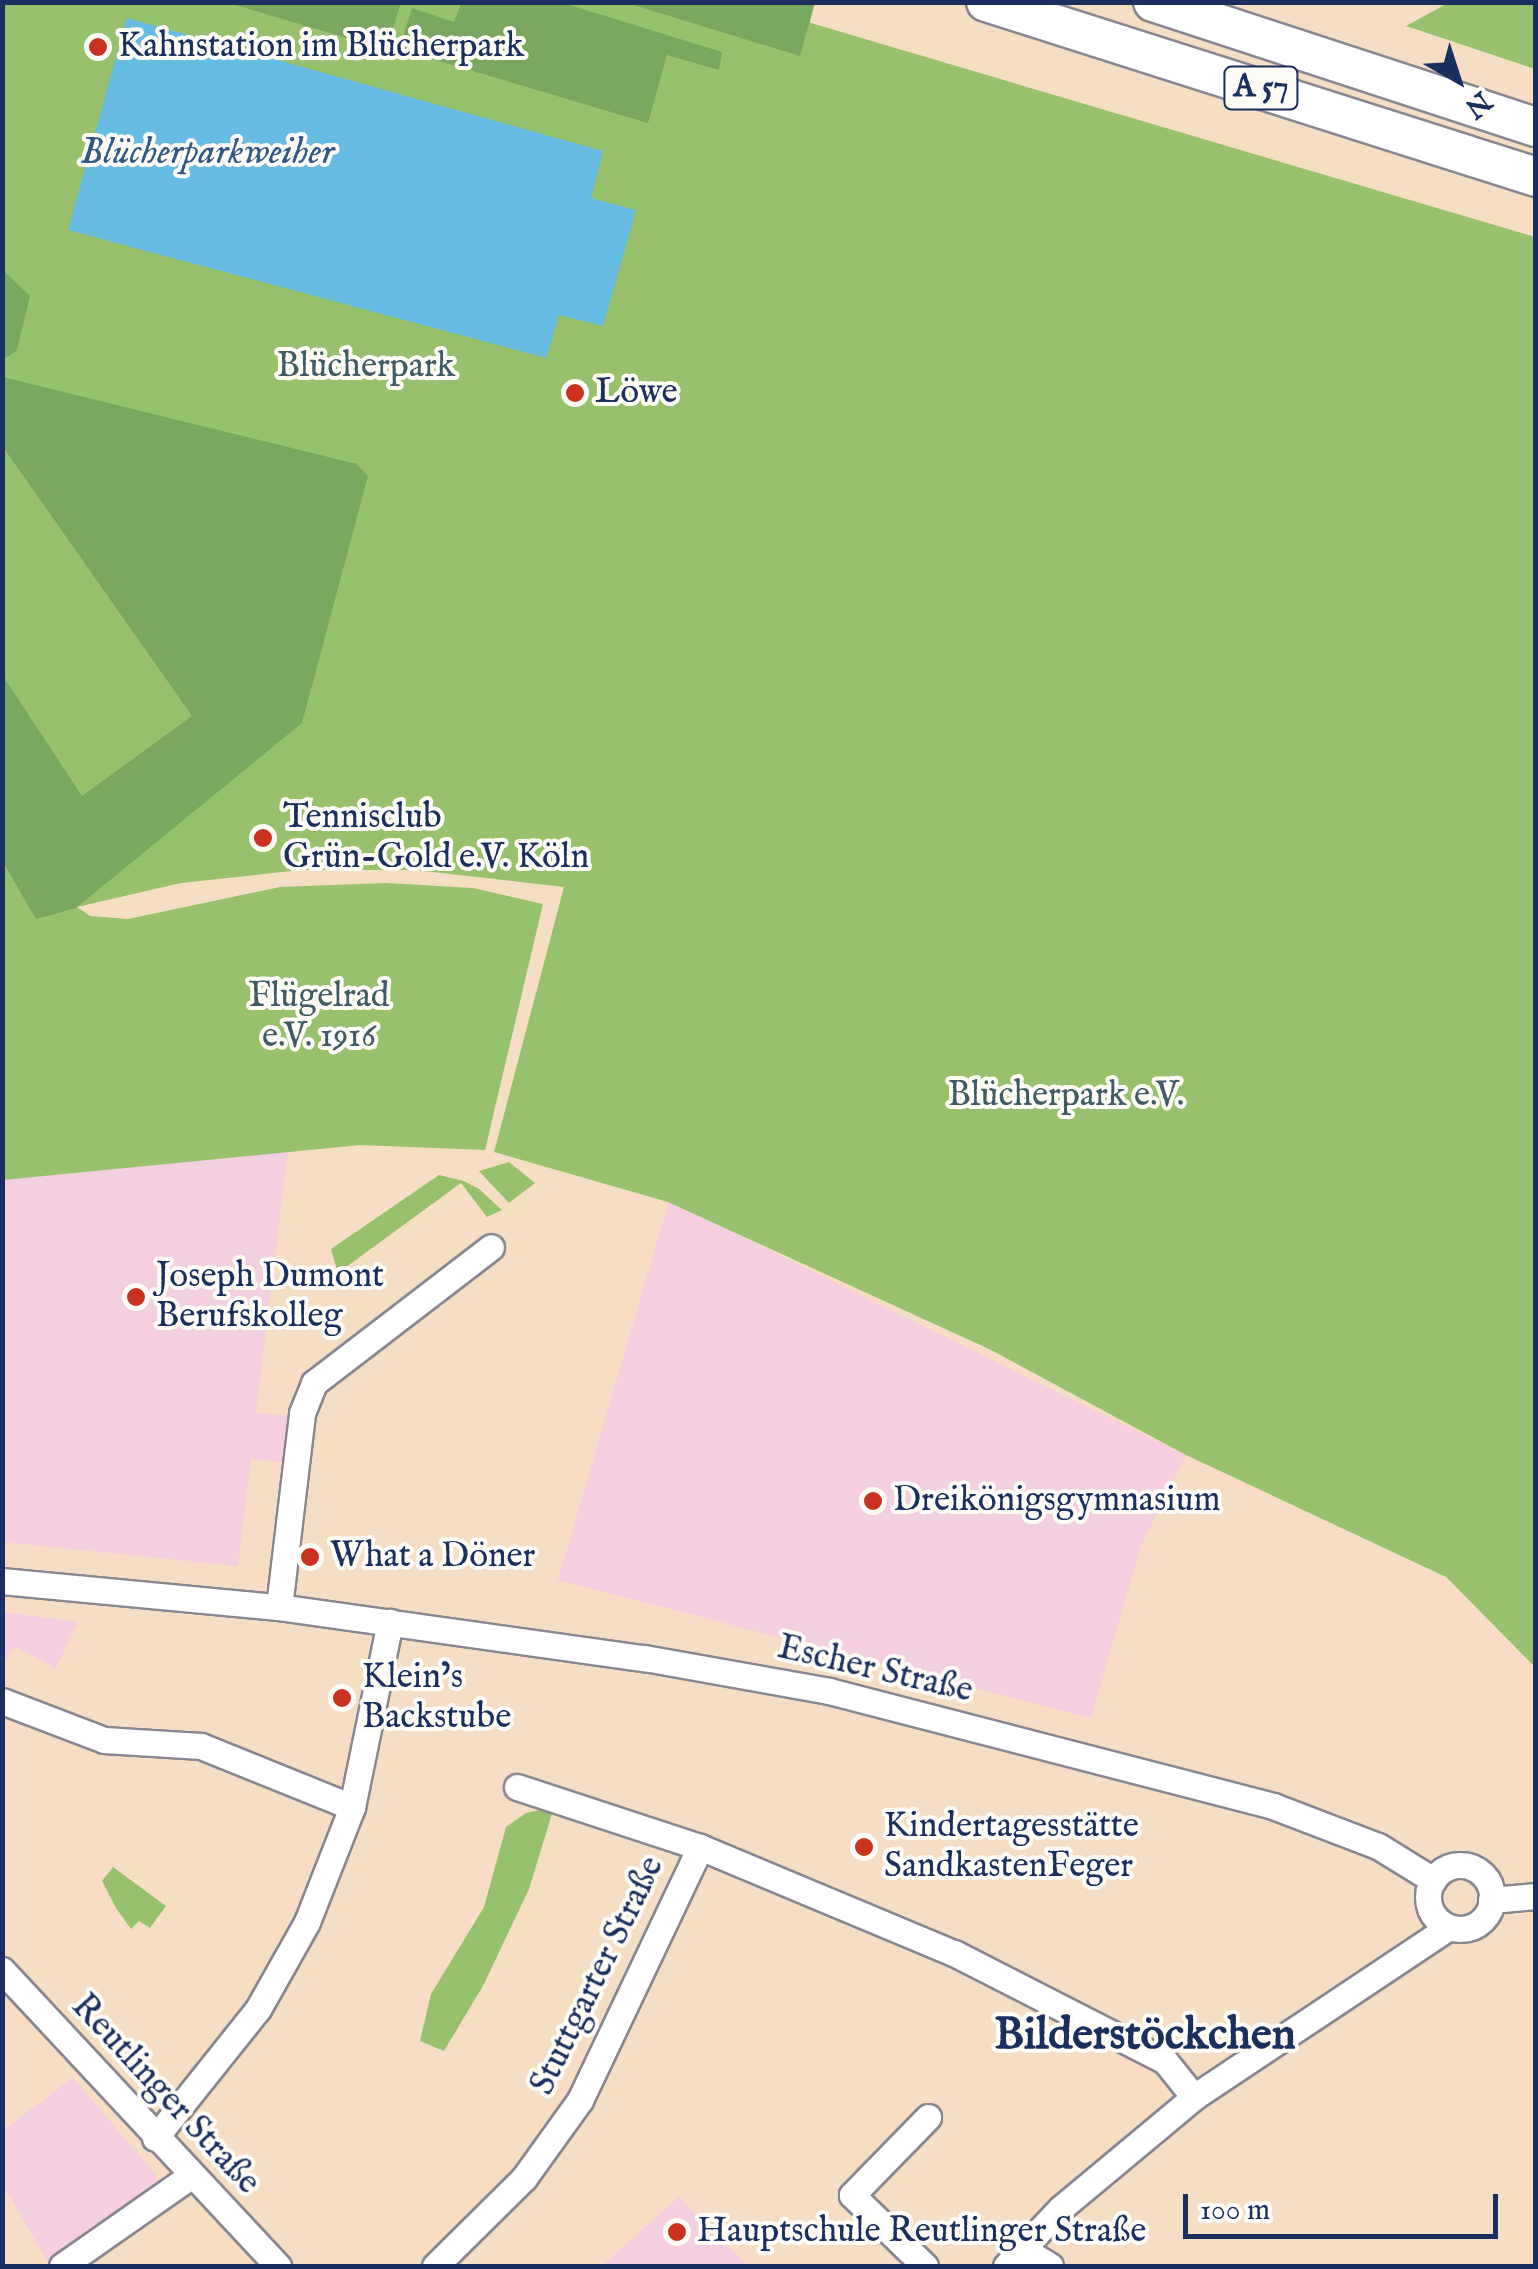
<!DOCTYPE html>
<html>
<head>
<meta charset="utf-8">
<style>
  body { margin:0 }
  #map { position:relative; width:1538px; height:2269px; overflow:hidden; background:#f5dec3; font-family:"IM FELL English",serif }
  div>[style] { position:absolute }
  .built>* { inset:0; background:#f3cfdf }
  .green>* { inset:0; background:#98c16d }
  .forest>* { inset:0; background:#7aa760 }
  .water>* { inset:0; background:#66bce3 }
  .roads { filter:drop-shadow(2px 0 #888690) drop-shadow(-2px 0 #888690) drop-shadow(0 2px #888690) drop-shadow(0 -2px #888690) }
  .minor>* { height:25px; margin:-12.5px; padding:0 12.5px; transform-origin:12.5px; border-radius:12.5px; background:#fff }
  .minor>.ring { margin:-12.5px; padding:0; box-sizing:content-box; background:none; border:25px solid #fff; border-radius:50% }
  .highway>* { height:38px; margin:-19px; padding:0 19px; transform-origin:19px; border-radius:19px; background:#fff }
  .dots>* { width:28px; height:28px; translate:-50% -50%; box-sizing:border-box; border:5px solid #fdfcf7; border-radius:50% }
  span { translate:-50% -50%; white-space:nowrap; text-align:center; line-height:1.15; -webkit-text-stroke:8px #fdfcf7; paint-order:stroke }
  .shield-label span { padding:2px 8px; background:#fdfcf7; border:2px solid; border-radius:8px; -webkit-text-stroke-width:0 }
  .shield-label { font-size:32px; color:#1b2f5e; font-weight:700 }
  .poi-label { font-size:35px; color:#1b2f5e }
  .left { translate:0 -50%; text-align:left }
  .park-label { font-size:35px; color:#405b62 }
  .street-label { font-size:35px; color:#1b2f5e }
  .water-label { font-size:38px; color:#325986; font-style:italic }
  .district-label { font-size:45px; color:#1b2f5e; font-weight:700 }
  .frame { position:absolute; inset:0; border:5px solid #1b2f5e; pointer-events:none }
  .north { position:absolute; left:1408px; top:30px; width:100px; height:100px; -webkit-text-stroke:8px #fdfcf7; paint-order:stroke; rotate:141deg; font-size:28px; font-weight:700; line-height:40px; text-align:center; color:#1b2f5e }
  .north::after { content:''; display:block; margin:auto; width:35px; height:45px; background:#1b2f5e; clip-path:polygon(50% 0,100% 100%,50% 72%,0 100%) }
  .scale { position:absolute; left:1183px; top:2194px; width:315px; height:45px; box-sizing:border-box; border:5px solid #1b2f5e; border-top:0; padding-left:12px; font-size:30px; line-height:35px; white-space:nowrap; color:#1b2f5e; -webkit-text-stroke:8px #fdfcf7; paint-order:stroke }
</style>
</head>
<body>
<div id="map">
  <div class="built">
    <i style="clip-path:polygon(288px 1151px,256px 1413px,288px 1416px,282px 1462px,251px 1459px,238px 1566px,3px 1542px,2px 1180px)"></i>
    <i style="clip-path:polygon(669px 1201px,1186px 1455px,1141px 1546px,1091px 1718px,558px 1580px)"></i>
    <i style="clip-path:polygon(3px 1612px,78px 1622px,56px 1668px,14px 1646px,3px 1667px)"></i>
    <i style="clip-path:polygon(73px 2078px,157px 2176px,154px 2193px,49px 2264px,3px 2185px,2px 2131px)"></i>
    <i style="clip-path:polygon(679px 2197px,748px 2266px,602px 2266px)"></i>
  </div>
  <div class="green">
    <i style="clip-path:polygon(2px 3px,743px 3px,1535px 237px,1535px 1667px,1446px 1577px,1186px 1455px,989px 1349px,668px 1202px,494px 1152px,564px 887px,415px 870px,301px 870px,181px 883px,77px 907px,90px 916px,128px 919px,280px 887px,386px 883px,473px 888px,543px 904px,485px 1150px,360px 1145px,3px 1180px)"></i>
    <i style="clip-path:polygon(1448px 3px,1535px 3px,1535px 69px,1406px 26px)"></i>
    <i style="clip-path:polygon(509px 1162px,535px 1183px,509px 1203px,479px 1171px)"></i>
    <i style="clip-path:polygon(439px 1175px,464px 1181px,479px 1189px,502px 1210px,487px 1217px,461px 1183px,338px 1273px,331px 1249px)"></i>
    <i style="clip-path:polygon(554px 1807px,529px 1889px,484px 1984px,444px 2051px,420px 2041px,431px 1994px,484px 1907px,506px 1827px,526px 1813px)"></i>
    <i style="clip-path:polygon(113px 1867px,166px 1906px,150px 1928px,139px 1921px,131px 1929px,116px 1908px,102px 1881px)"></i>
  </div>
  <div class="forest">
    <i style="clip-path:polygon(560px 2px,722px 52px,719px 70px,667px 55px,648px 123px,405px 51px,401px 43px,412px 8px,454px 22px,461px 3px)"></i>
    <i style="clip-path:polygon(229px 3px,401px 3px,391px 34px,357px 41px)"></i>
    <i style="clip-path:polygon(627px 3px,815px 3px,800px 56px)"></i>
    <i style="clip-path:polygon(2px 269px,30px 296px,17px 350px,8px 357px,3px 356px)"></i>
    <i style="clip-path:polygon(3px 377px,357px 464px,368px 476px,302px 723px,76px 908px,36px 919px,3px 862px,3px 676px,82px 796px,192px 716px,3px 447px)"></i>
  </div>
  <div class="water">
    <i style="clip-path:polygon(127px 18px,603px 151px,591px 198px,636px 210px,603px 326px,559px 315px,546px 358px,68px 230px)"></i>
  </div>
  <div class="roads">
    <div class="minor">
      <i style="left:2px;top:1581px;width:278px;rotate:5.4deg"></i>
      <i style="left:279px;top:1607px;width:369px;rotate:8deg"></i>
      <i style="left:644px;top:1658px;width:188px;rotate:10.1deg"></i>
      <i style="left:829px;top:1691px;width:459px;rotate:14.5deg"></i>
      <i style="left:1273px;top:1806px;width:112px;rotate:20.9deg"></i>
      <i style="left:1378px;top:1846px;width:65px;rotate:31.7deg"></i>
      <i style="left:279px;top:1607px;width:195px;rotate:-83.2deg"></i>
      <i style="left:302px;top:1413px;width:32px;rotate:-68deg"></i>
      <i style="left:314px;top:1383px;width:223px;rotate:-37.5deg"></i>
      <i style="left:2px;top:1701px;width:109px;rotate:20.9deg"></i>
      <i style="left:104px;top:1740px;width:97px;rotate:3.5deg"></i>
      <i style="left:201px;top:1746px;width:163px;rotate:22deg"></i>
      <i style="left:517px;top:1787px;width:193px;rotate:18.2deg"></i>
      <i class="ring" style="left:1428px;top:1865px;width:39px;height:39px"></i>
      <i style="left:1491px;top:1900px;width:45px;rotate:-5.1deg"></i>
      <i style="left:2px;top:1970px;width:405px;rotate:47deg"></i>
      <i style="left:155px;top:2138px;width:165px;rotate:-51.4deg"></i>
      <i style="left:258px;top:2009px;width:100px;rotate:-60.6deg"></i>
      <i style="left:307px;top:1922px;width:123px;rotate:-68.6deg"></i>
      <i style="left:352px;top:1807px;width:189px;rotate:-78.4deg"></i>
      <i style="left:1023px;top:2249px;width:32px;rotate:32deg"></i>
      <i style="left:62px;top:2266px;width:159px;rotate:-35deg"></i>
      <i style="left:435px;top:2266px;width:125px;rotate:-44.7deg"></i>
      <i style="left:524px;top:2178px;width:96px;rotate:-54.3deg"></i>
      <i style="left:580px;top:2100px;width:280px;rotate:-64.6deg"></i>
      <i style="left:700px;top:1847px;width:275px;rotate:22.7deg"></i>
      <i style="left:954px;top:1953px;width:237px;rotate:27.1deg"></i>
      <i style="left:1165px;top:2061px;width:46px;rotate:51.1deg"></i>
      <i style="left:925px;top:2266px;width:102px;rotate:-135.8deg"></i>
      <i style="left:852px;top:2195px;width:109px;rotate:-45.7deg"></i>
      <i style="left:1006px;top:2266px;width:80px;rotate:-46.5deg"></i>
      <i style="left:1061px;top:2208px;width:173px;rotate:-39.8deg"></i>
      <i style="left:1194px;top:2097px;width:306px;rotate:-33.7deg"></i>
    </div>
    <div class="highway">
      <i style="left:986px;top:2px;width:577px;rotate:17.65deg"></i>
      <i style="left:1153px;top:2px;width:403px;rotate:18.1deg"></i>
    </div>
  </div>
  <div class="dots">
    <i style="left:98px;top:47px;background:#c8321e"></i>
    <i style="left:575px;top:393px;background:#c8321e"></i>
    <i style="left:263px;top:838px;background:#c8321e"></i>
    <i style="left:136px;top:1297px;background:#c8321e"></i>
    <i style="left:873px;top:1501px;background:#c8321e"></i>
    <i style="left:310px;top:1557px;background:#c8321e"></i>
    <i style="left:342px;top:1698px;background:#c8321e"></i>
    <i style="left:864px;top:1847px;background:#c8321e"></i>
    <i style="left:677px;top:2232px;background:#c8321e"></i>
  </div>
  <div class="shield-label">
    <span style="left:1261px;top:88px">A 57</span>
  </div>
  <div class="poi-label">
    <span class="left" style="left:118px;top:47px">Kahnstation im Blücherpark</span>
    <span class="left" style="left:595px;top:393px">Löwe</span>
    <span class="left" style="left:283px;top:838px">Tennisclub<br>Grün-Gold e.V. Köln</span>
    <span class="left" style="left:156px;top:1297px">Joseph Dumont<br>Berufskolleg</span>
    <span class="left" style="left:893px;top:1501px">Dreikönigsgymnasium</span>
    <span class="left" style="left:330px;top:1557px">What a Döner</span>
    <span class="left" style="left:362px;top:1698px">Klein’s<br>Backstube</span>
    <span class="left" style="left:884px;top:1847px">Kindertagesstätte<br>SandkastenFeger</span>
    <span class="left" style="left:697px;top:2232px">Hauptschule Reutlinger Straße</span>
  </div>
  <div class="park-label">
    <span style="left:366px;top:367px">Blücherpark</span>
    <span style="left:319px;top:1017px">Flügelrad<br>e.V. 1916</span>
    <span style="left:1066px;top:1096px">Blücherpark e.V.</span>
  </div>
  <div class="street-label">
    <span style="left:875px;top:1670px;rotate:13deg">Escher Straße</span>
    <span style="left:598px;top:1976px;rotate:-64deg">Stuttgarter Straße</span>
    <span style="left:165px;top:2095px;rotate:47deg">Reutlinger Straße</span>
  </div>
  <div class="water-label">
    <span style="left:207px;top:154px">Blücherparkweiher</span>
  </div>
  <div class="district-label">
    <span style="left:1145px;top:2036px">Bilderstöckchen</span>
  </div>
  <div class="frame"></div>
  <div class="north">N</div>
  <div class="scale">100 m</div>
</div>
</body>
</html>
